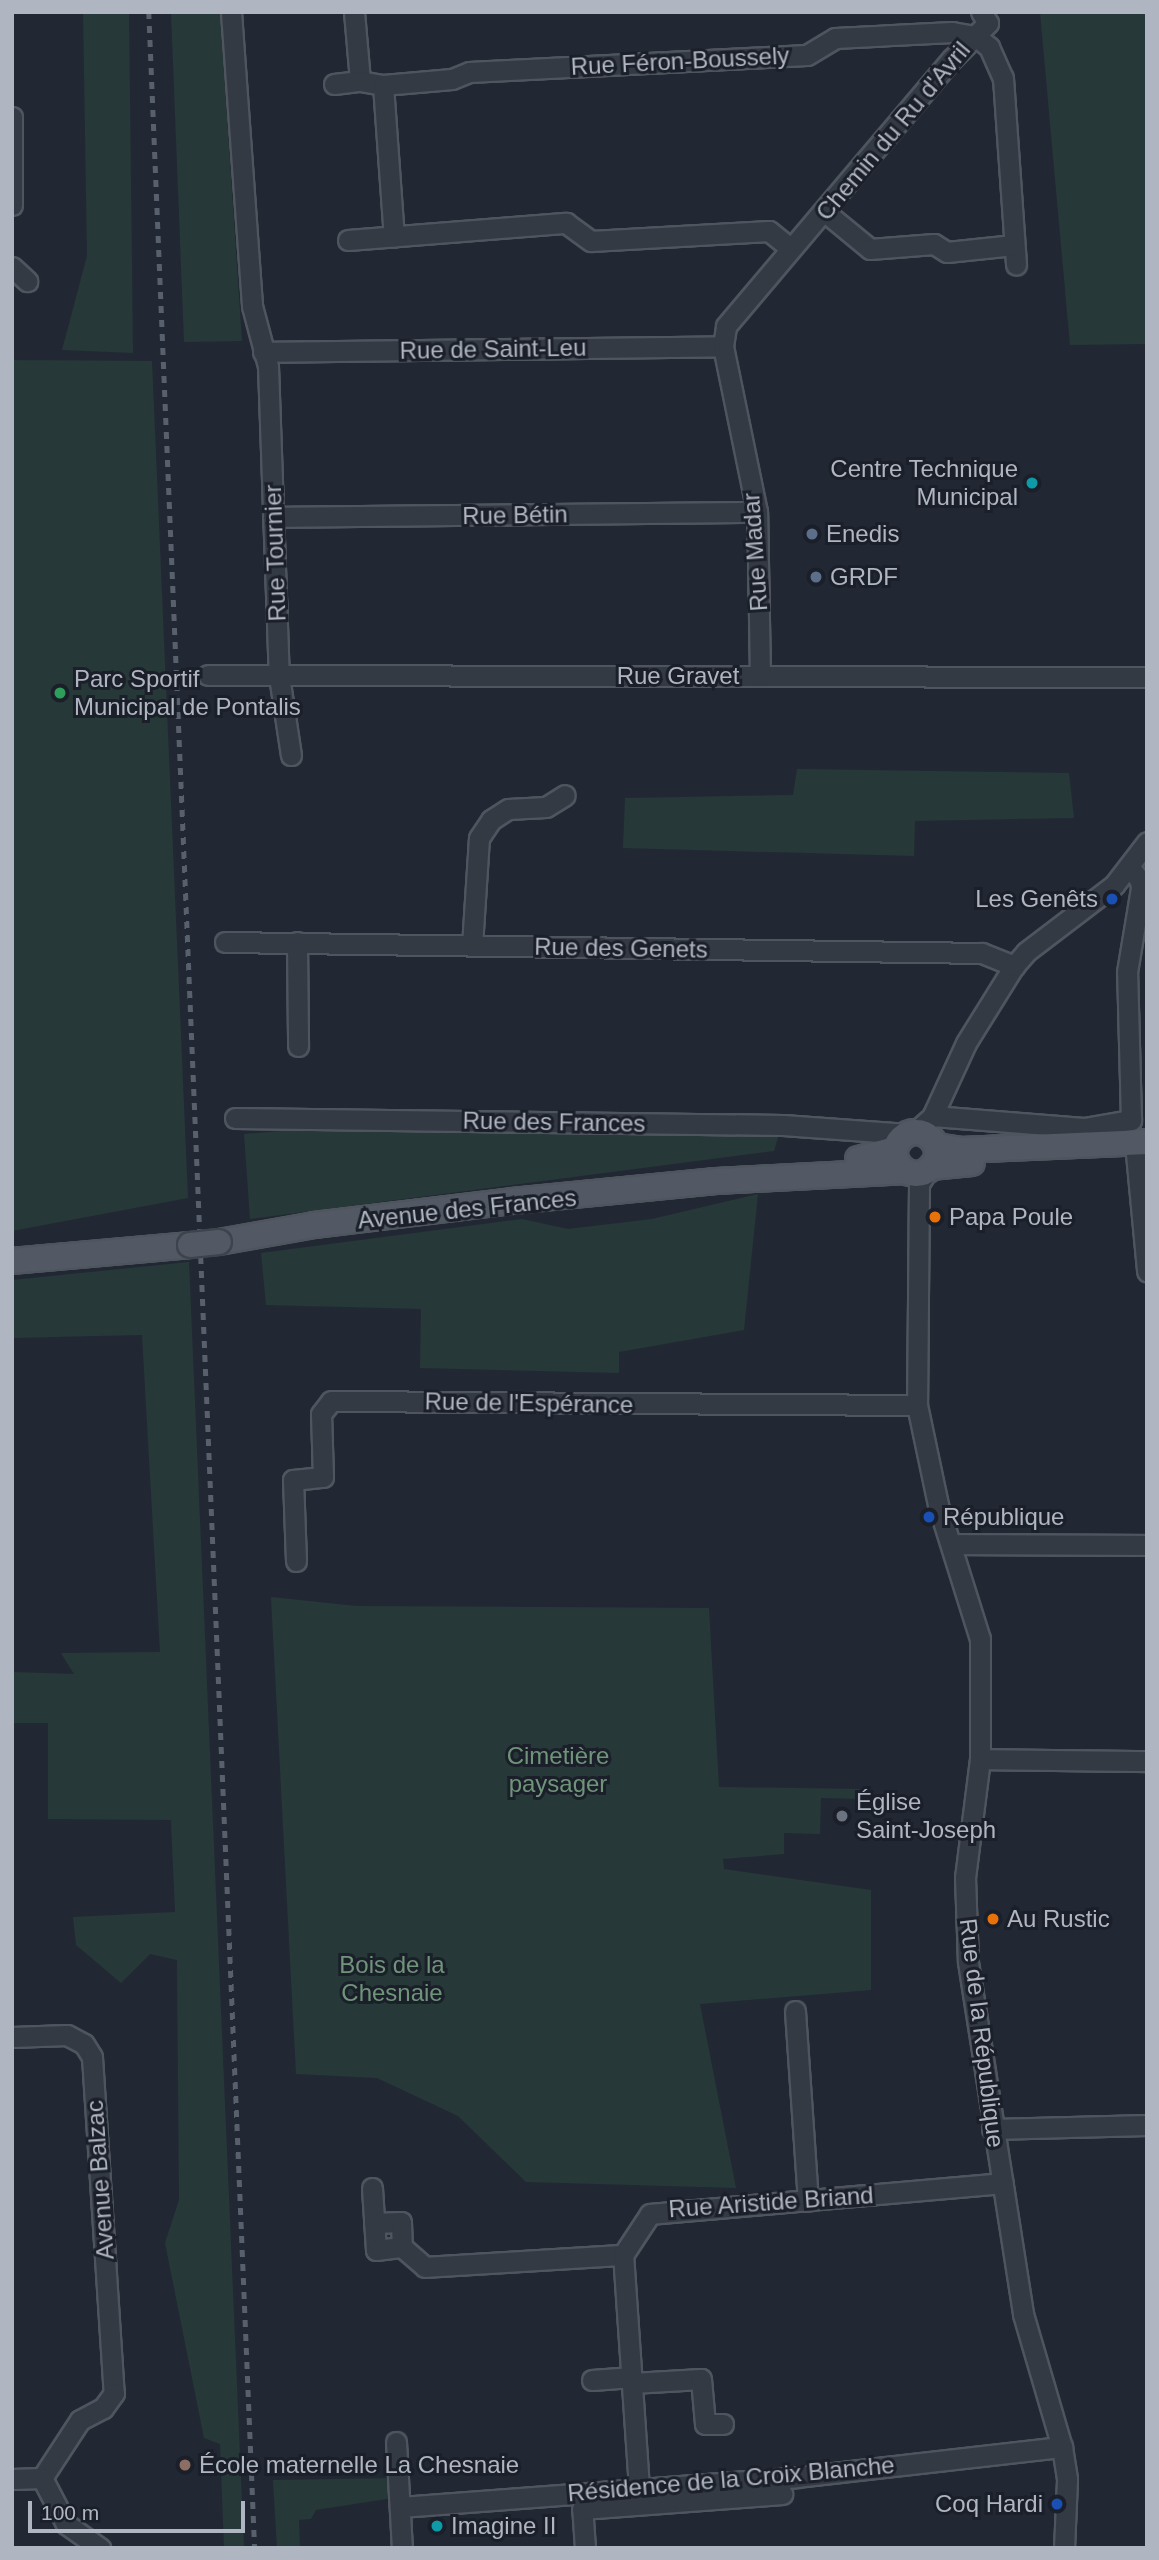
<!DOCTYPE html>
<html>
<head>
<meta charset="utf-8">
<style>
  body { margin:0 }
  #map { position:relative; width:1159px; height:2560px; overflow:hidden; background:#212833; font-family:Helvetica,sans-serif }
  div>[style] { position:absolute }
  .green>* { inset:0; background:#273838 }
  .roads { filter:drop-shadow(2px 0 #4f555f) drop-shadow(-2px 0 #4f555f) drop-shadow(0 2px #4f555f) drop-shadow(0 -2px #4f555f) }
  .minor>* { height:19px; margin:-9.5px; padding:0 9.5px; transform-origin:9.5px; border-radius:9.5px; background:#343a44 }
  .major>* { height:24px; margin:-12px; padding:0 12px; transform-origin:12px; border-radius:12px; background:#525964 }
  .major>.ring { margin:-12px; padding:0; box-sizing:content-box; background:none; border:24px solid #525964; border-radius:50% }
  .rail>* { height:4.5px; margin-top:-2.25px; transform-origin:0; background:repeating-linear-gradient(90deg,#59606d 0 7px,transparent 0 14px) }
  .bridges { filter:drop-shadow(2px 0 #3e434e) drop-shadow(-2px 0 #3e434e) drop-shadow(0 2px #3e434e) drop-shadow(0 -2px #3e434e) }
  .major-bridge>* { height:24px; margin:-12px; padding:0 12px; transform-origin:12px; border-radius:12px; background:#525964 }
  .dots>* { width:19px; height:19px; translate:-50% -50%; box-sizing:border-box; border:4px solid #1a1f29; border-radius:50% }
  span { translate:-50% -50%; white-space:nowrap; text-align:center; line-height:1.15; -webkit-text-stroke:6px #1a1f29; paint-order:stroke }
  .street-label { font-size:24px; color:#afb5c1 }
  .poi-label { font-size:24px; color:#afb5c1 }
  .right { translate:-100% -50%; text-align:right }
  .left { translate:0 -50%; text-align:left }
  .park-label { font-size:24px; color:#70947a }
  .frame { position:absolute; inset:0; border:14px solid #afb5c1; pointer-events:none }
  .scale { position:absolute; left:28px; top:2501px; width:217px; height:32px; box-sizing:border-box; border:4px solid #afb5c1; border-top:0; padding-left:9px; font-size:21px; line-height:24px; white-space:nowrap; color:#afb5c1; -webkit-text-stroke:5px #1a1f29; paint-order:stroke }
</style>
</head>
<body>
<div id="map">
  <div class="green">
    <i style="clip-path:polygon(83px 12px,129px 12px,133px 353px,62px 350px,87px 256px)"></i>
    <i style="clip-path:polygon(171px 12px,220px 12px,242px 341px,184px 342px)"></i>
    <i style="clip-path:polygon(1040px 12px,1147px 12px,1147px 344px,1070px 345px)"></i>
    <i style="clip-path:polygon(12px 360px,152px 361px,188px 1198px,12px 1231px)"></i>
    <i style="clip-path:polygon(797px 769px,1069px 773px,1074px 818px,915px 821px,914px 856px,623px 848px,625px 798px,793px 795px)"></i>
    <i style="clip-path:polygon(328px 1127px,780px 1131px,774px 1151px,250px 1219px,244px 1134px)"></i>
    <i style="clip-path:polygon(758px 1194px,744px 1330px,619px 1352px,619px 1373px,420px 1368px,421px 1309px,266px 1305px,261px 1253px,522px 1219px,568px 1229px,652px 1219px)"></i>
    <i style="clip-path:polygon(189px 1262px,244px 2548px,224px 2548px,220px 2444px,204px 2438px,165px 2243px,179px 2200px,177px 1960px,150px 1954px,121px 1983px,76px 1945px,73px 1917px,175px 1912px,171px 1820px,48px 1819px,48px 1723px,12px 1723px,12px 1672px,74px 1674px,61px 1653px,160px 1652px,142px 1335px,12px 1338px,12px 1280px)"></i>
    <i style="clip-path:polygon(271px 1597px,356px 1606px,709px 1608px,719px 1787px,860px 1789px,861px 1799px,821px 1798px,820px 1834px,784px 1833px,784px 1854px,723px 1859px,724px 1869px,871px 1890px,871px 1990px,700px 2004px,736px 2188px,526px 2182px,458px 2116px,377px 2078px,296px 2074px)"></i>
    <i style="clip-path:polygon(398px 2478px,399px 2497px,316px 2510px,311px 2519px,299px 2520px,300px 2548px,277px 2548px,273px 2480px)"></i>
  </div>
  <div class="roads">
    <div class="minor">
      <i style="left:231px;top:12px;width:295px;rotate:85.9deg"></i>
      <i style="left:252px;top:306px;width:62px;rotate:75.1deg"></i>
      <i style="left:268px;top:366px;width:310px;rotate:88deg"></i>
      <i style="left:279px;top:676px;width:80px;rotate:81.4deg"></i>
      <i style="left:354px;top:12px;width:69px;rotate:85deg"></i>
      <i style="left:334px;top:84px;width:26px;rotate:-7deg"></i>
      <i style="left:360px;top:81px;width:23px;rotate:10deg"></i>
      <i style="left:383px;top:85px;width:152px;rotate:85.9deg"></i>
      <i style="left:383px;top:85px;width:69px;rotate:-5deg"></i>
      <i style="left:452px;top:79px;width:18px;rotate:-22deg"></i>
      <i style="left:469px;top:72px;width:338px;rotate:-2.9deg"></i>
      <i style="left:807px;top:55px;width:33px;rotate:-31deg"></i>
      <i style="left:835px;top:38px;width:117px;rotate:-2.9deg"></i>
      <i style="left:952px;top:32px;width:23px;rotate:10deg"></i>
      <i style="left:975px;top:36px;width:18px;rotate:38deg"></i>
      <i style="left:989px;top:47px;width:34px;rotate:66deg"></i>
      <i style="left:1003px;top:78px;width:187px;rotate:86deg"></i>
      <i style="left:12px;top:117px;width:88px;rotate:90deg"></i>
      <i style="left:825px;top:212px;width:58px;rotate:39.4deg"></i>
      <i style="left:870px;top:249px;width:64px;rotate:-4.5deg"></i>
      <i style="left:934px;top:244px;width:15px;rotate:32deg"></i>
      <i style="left:947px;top:252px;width:67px;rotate:-6deg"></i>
      <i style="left:348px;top:240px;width:219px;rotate:-4.5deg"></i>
      <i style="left:566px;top:223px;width:31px;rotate:36deg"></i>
      <i style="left:591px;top:241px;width:178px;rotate:-3.2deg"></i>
      <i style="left:769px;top:231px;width:28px;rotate:39deg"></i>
      <i style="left:12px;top:267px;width:21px;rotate:43deg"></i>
      <i style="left:263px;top:352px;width:460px;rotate:-0.7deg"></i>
      <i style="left:273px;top:517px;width:484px;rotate:-0.6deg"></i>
      <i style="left:208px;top:675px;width:939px;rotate:0.12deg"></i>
      <i style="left:760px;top:676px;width:164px;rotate:-91deg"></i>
      <i style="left:757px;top:512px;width:169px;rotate:-101.6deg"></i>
      <i style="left:723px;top:346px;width:20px;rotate:-81deg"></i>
      <i style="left:726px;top:326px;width:350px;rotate:-49.8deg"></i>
      <i style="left:952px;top:59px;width:51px;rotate:-45deg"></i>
      <i style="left:988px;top:23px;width:13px;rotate:-122deg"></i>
      <i style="left:225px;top:942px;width:757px;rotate:0.83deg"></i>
      <i style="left:982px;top:953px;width:35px;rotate:22deg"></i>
      <i style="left:297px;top:942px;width:104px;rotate:89.4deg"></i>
      <i style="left:472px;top:946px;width:108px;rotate:-86.3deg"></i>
      <i style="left:479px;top:838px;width:22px;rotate:-56deg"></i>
      <i style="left:491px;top:820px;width:20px;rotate:-33deg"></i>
      <i style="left:508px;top:809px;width:38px;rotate:-3deg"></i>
      <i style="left:546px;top:807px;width:22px;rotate:-32deg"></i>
      <i style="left:933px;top:1116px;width:151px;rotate:4.5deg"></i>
      <i style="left:1084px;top:1128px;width:48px;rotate:-9.7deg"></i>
      <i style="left:1131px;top:1120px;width:148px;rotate:-91.5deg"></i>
      <i style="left:1127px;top:972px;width:85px;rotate:-80.5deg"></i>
      <i style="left:1141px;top:888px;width:8px;rotate:-97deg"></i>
      <i style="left:1140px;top:880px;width:16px;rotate:-130deg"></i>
      <i style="left:235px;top:1118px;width:548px;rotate:0.73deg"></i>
      <i style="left:783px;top:1125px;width:125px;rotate:4.1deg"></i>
      <i style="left:914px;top:1133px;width:24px;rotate:-42deg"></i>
      <i style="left:932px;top:1117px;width:81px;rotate:-65.3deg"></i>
      <i style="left:966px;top:1043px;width:91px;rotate:-58.1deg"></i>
      <i style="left:1014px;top:966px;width:18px;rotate:-49deg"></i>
      <i style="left:1026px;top:952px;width:111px;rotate:-37.3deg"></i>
      <i style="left:1114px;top:885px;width:54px;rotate:-52.5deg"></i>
      <i style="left:1135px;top:1143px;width:129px;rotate:84.6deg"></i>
      <i style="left:927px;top:1171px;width:15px;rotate:122deg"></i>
      <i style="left:919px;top:1184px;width:221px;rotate:90.5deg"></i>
      <i style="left:917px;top:1405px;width:102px;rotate:78.1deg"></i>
      <i style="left:938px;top:1505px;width:140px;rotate:72.6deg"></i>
      <i style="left:980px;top:1639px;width:120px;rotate:90deg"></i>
      <i style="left:980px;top:1759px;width:119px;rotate:97.2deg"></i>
      <i style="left:965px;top:1877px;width:85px;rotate:88deg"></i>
      <i style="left:968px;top:1962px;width:356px;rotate:81.1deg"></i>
      <i style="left:1023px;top:2314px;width:139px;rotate:73.7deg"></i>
      <i style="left:1062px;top:2447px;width:33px;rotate:81deg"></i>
      <i style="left:1067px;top:2480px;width:68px;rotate:92.5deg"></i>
      <i style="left:951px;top:1544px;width:196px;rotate:0.3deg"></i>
      <i style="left:296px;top:1561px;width:81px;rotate:-92.1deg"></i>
      <i style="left:293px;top:1480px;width:30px;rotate:-6deg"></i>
      <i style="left:323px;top:1477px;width:63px;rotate:-91.8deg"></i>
      <i style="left:321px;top:1414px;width:16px;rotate:-52deg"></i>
      <i style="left:331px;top:1401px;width:586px;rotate:0.39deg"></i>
      <i style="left:980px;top:1759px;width:167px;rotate:0.7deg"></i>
      <i style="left:795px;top:2011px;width:190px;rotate:86.1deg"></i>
      <i style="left:12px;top:2037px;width:55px;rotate:-2.1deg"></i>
      <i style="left:67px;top:2035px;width:19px;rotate:28deg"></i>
      <i style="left:84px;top:2044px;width:15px;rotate:58deg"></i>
      <i style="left:92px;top:2057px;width:337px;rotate:86.3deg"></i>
      <i style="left:114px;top:2393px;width:19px;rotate:126deg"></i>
      <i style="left:103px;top:2408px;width:26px;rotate:152deg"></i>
      <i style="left:80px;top:2420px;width:69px;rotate:123.2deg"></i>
      <i style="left:42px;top:2478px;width:52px;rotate:62.4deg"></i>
      <i style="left:66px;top:2524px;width:42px;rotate:35.2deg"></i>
      <i style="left:992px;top:2129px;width:155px;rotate:-1.5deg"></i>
      <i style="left:372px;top:2188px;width:62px;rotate:86.3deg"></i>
      <i style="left:376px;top:2250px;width:26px;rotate:-7deg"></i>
      <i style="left:374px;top:2223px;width:27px;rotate:-2deg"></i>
      <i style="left:401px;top:2222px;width:25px;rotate:88deg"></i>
      <i style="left:402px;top:2247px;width:30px;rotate:41deg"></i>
      <i style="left:425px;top:2267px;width:198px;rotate:-3.5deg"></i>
      <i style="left:592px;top:2380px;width:40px;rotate:-4.3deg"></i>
      <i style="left:632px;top:2383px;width:69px;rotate:-3.3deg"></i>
      <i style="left:701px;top:2379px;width:45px;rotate:84.9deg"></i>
      <i style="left:705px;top:2424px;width:18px"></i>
      <i style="left:396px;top:2442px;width:106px;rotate:86.8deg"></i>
      <i style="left:12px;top:2479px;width:30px;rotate:-2deg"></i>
      <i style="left:639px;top:2488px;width:234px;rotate:-93.9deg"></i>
      <i style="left:623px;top:2255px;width:49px;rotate:-56.6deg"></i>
      <i style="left:650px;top:2214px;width:354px;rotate:-5deg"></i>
      <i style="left:400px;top:2507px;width:398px;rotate:-4.3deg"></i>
      <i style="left:797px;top:2477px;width:267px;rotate:-6.5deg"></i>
      <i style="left:585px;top:2548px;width:39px;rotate:-94deg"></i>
      <i style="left:582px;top:2509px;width:201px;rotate:-4.3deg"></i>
    </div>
    <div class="major">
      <i class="ring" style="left:895px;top:1132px;width:18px;height:18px"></i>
      <i style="left:936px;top:1146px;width:25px;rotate:9deg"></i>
      <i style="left:961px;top:1150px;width:186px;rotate:-2.5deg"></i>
      <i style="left:858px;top:1159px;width:38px;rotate:-15deg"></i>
      <i style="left:931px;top:1167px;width:41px;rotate:-5.6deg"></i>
      <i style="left:219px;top:1242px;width:97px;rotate:-10.1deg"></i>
      <i style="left:314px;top:1225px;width:199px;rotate:-6.9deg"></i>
      <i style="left:512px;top:1201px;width:205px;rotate:-5.6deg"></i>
      <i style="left:716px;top:1181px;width:188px;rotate:-3deg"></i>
      <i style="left:12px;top:1261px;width:179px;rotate:-5.1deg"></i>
    </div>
  </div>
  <div class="rail">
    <i style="left:149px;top:12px;width:2538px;rotate:87.61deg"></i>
  </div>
  <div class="bridges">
    <div class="major-bridge">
      <i style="left:190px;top:1245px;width:29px;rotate:-6deg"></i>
    </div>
  </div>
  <div class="dots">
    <i style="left:1032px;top:483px;background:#0f9aa8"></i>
    <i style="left:812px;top:534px;background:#5c6f8a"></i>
    <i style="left:816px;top:577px;background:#5c6f8a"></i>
    <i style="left:60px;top:693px;background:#2e9e5b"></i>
    <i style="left:1112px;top:899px;background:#1a4fb4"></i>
    <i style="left:935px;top:1217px;background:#e8710a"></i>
    <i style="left:929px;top:1517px;background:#1a4fb4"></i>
    <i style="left:842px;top:1816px;background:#6b7280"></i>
    <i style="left:993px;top:1919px;background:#e8710a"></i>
    <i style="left:185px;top:2465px;background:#8d6e63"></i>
    <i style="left:1057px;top:2504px;background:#1a4fb4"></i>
    <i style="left:437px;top:2526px;background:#0f9aa8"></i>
  </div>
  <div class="street-label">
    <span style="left:680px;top:61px;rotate:-3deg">Rue Féron-Boussely</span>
    <span style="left:893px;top:131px;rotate:-50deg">Chemin du Ru d'Avril</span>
    <span style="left:493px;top:349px;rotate:-1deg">Rue de Saint-Leu</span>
    <span style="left:515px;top:515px;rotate:-1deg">Rue Bétin</span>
    <span style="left:755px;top:552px;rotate:-94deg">Rue Madar</span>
    <span style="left:275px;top:553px;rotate:-92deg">Rue Tournier</span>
    <span style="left:678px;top:676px">Rue Gravet</span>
    <span style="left:621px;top:948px;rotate:1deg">Rue des Genets</span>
    <span style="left:554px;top:1122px;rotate:1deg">Rue des Frances</span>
    <span style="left:467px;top:1209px;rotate:-6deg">Avenue des Frances</span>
    <span style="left:529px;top:1403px;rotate:1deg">Rue de l'Espérance</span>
    <span style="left:982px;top:2033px;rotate:83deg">Rue de la République</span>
    <span style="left:100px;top:2180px;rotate:-94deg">Avenue Balzac</span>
    <span style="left:771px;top:2202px;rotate:-4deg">Rue Aristide Briand</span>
    <span style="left:731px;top:2479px;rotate:-5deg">Résidence de la Croix Blanche</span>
  </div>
  <div class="poi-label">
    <span class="right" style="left:1018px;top:483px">Centre Technique<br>Municipal</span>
    <span class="left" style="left:826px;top:534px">Enedis</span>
    <span class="left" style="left:830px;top:577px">GRDF</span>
    <span class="left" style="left:74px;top:693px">Parc Sportif<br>Municipal de Pontalis</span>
    <span class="right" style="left:1098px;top:899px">Les Genêts</span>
    <span class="left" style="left:949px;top:1217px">Papa Poule</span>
    <span class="left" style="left:943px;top:1517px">République</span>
    <span class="left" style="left:856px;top:1816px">Église<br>Saint-Joseph</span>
    <span class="left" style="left:1007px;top:1919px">Au Rustic</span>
    <span class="left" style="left:199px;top:2465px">École maternelle La Chesnaie</span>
    <span class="right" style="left:1043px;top:2504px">Coq Hardi</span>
    <span class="left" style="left:451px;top:2526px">Imagine II</span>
  </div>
  <div class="park-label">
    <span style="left:558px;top:1770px">Cimetière<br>paysager</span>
    <span style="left:392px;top:1979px">Bois de la<br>Chesnaie</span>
  </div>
  <div class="frame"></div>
  <div class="scale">100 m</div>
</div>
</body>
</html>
